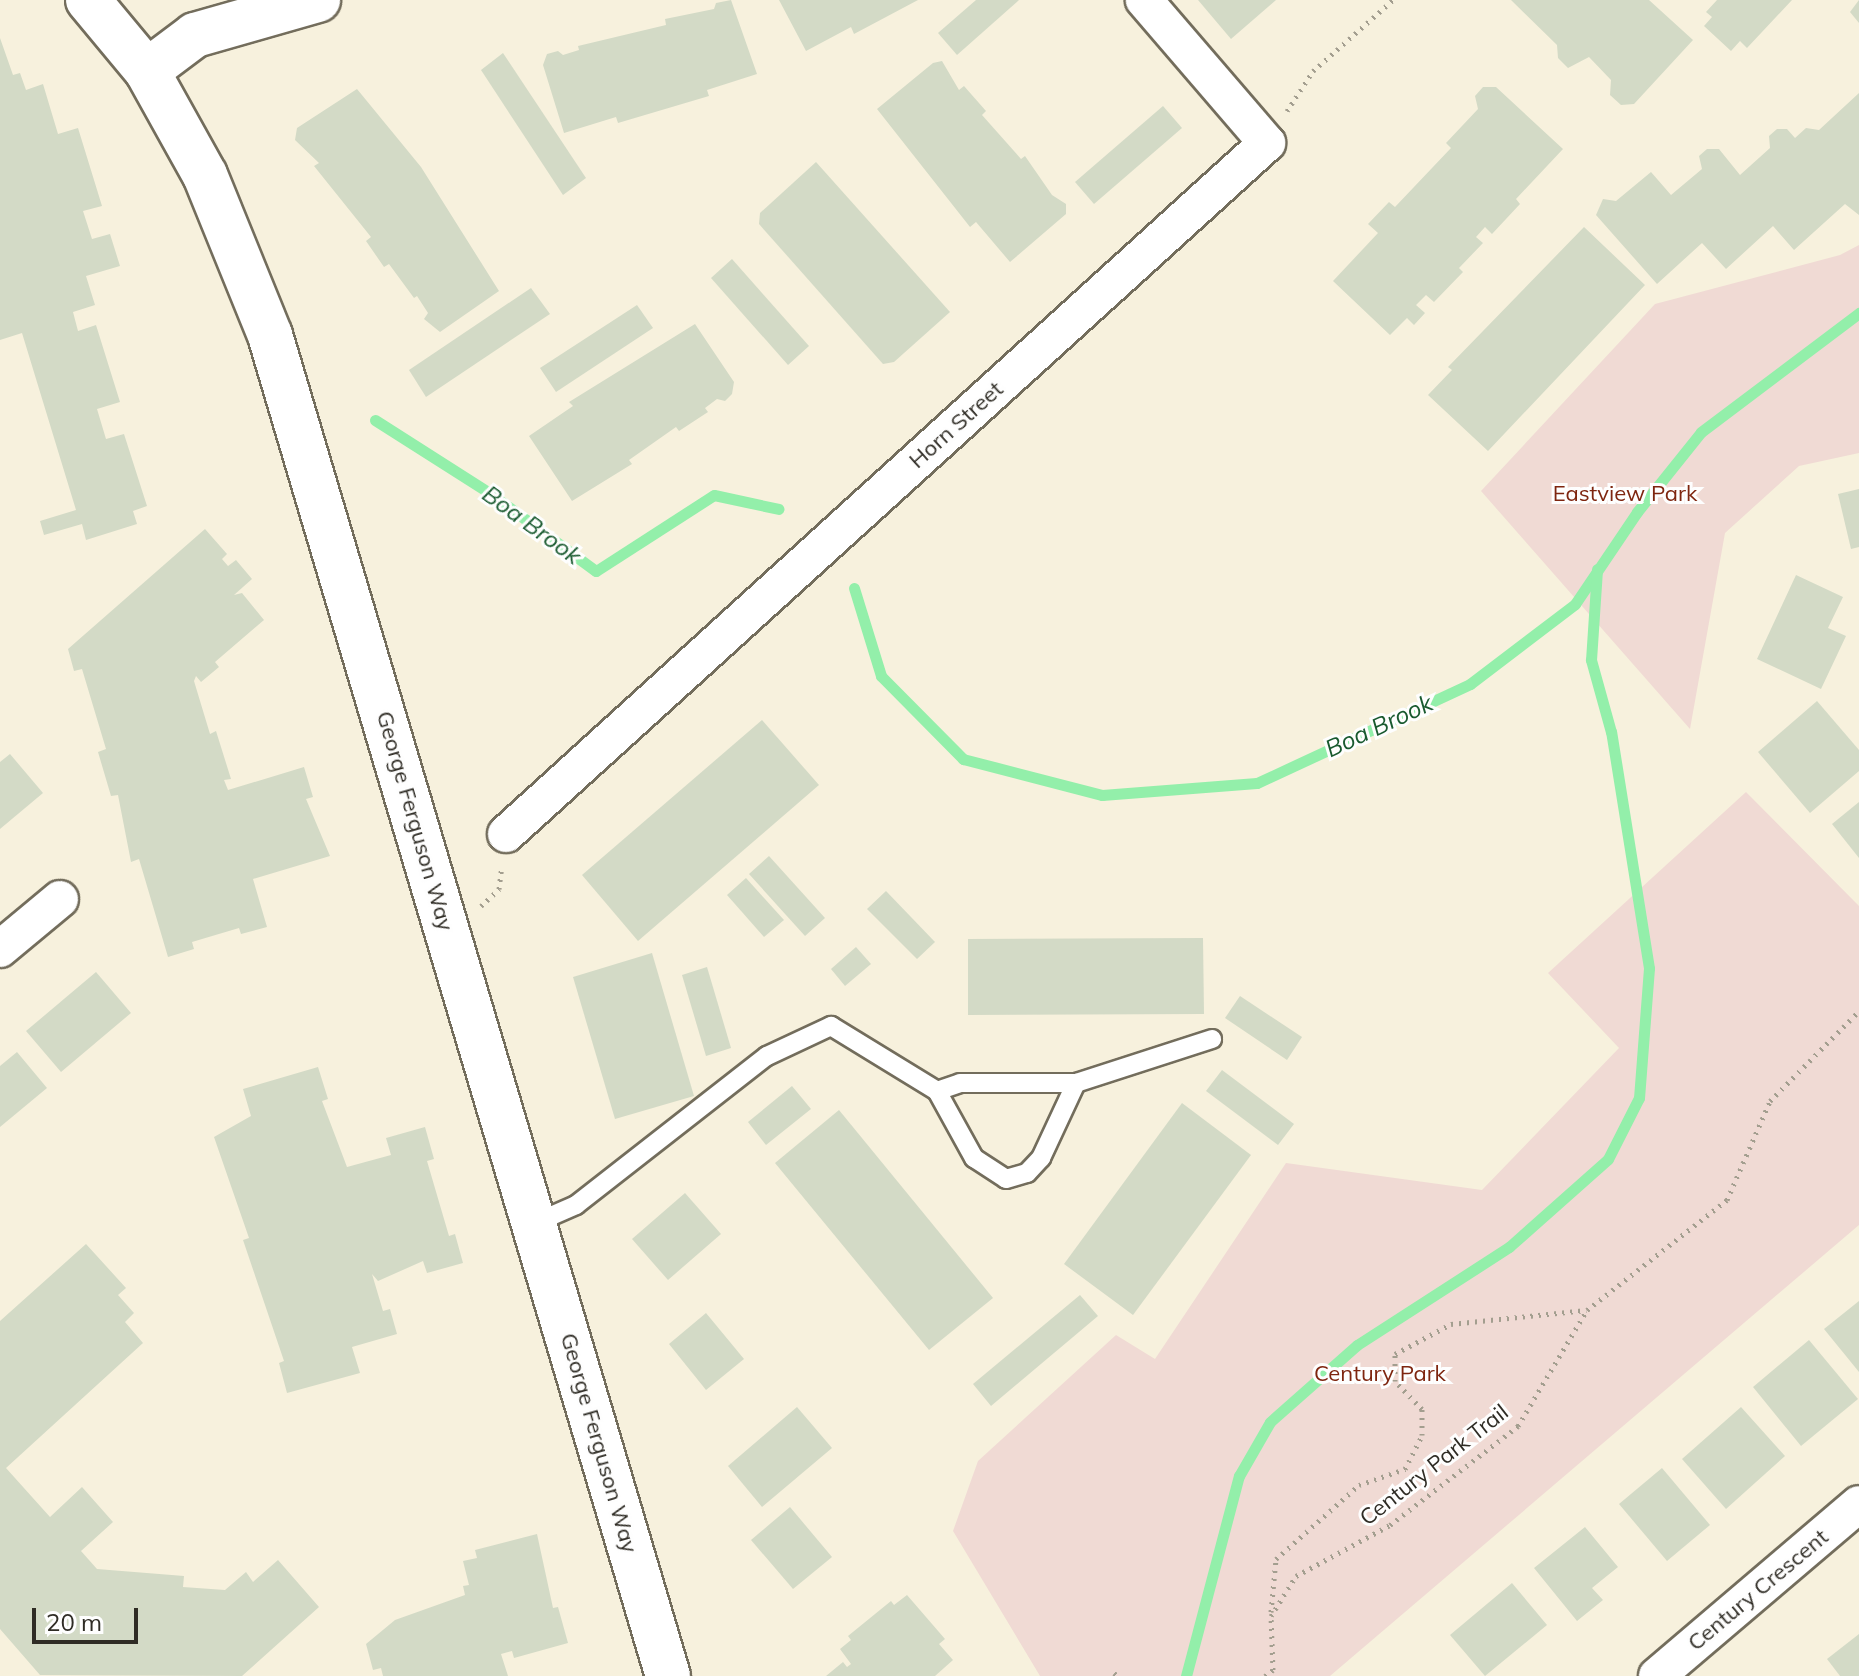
<!DOCTYPE html>
<html>
<head>
<meta charset="utf-8">
<style>
  body { margin:0 }
  #map { position:relative; width:1859px; height:1676px; overflow:hidden; background:#f7f1dd; font-family:Mulish,sans-serif }
  div>[style] { position:absolute }
  .green>* { inset:0; background:#f0dad4 }
  .stream>* { height:11px; margin:-5.5px; padding:0 5.5px; transform-origin:5.5px; border-radius:5.5px; background:#93efaa }
  .building>* { inset:0; background:#d3dac6 }
  .path>* { height:5px; margin-top:-2.5px; transform-origin:0; background:repeating-linear-gradient(90deg,#a39e8f 0 2px,transparent 0 8px) }
  .roads { filter:drop-shadow(2px 0 #736d5c) drop-shadow(-2px 0 #736d5c) drop-shadow(0 2px #736d5c) drop-shadow(0 -2px #736d5c) }
  .lane>* { height:18px; margin:-9px; padding:0 9px; transform-origin:9px; border-radius:9px; background:#fff }
  .street>* { height:36px; margin:-18px; padding:0 18px; transform-origin:18px; border-radius:18px; background:#fff }
  .secondary>* { height:44px; margin:-22px; padding:0 22px; transform-origin:22px; border-radius:22px; background:#fff }
  span { translate:-50% -50%; white-space:nowrap; text-align:center; line-height:1.15; -webkit-text-stroke:6px #fefefe; paint-order:stroke }
  .street-label { font-size:22px; color:#2f2c25 }
  .park-label { font-size:22px; color:#7e250f }
  .water-label { font-size:24px; color:#195a2f; font-style:italic }
  .scale { position:absolute; left:32px; top:1608px; width:106px; height:36px; box-sizing:border-box; border:4px solid #2f2c25; border-top:0; padding-left:10px; font-size:24px; line-height:28px; white-space:nowrap; color:#2f2c25; -webkit-text-stroke:6px #fefefe; paint-order:stroke }
</style>
</head>
<body>
<div id="map">
  <div class="green">
    <i style="clip-path:polygon(1859px 245px,1859px 453px,1799px 466px,1725px 533px,1690px 729px,1481px 491px,1655px 304px,1840px 255px)"></i>
    <i style="clip-path:polygon(1746px 792px,1859px 906px,1859px 1225px,1330px 1676px,1040px 1676px,953px 1531px,978px 1461px,1116px 1335px,1155px 1359px,1286px 1163px,1482px 1190px,1619px 1048px,1548px 973px)"></i>
  </div>
  <div class="stream">
    <i style="left:375px;top:420px;width:138px;rotate:32.5deg"></i>
    <i style="left:491px;top:494px;width:130px;rotate:36.3deg"></i>
    <i style="left:596px;top:571px;width:140px;rotate:-32.8deg"></i>
    <i style="left:714px;top:495px;width:66px;rotate:12.2deg"></i>
    <i style="left:854px;top:588px;width:92px;rotate:72.9deg"></i>
    <i style="left:881px;top:676px;width:117px;rotate:45.3deg"></i>
    <i style="left:963px;top:759px;width:144px;rotate:14.5deg"></i>
    <i style="left:1102px;top:795px;width:155px;rotate:-4.4deg"></i>
    <i style="left:1257px;top:783px;width:235px;rotate:-24.9deg"></i>
    <i style="left:1470px;top:684px;width:132px;rotate:-37.3deg"></i>
    <i style="left:1575px;top:604px;width:111px;rotate:-56deg"></i>
    <i style="left:1637px;top:512px;width:102px;rotate:-51.3deg"></i>
    <i style="left:1701px;top:432px;width:198px;rotate:-37deg"></i>
    <i style="left:1186px;top:1676px;width:207px;rotate:-75.2deg"></i>
    <i style="left:1239px;top:1476px;width:62px;rotate:-60.1deg"></i>
    <i style="left:1270px;top:1422px;width:116px;rotate:-41.5deg"></i>
    <i style="left:1357px;top:1345px;width:181px;rotate:-32.8deg"></i>
    <i style="left:1509px;top:1247px;width:132px;rotate:-41.6deg"></i>
    <i style="left:1608px;top:1159px;width:68px;rotate:-63.1deg"></i>
    <i style="left:1639px;top:1098px;width:130px;rotate:-85.6deg"></i>
    <i style="left:1649px;top:968px;width:239px;rotate:-99.1deg"></i>
    <i style="left:1611px;top:732px;width:75px;rotate:-105.5deg"></i>
    <i style="left:1591px;top:660px;width:91px;rotate:-86.2deg"></i>
  </div>
  <div class="building">
    <i style="clip-path:polygon(731px 0,757px 74px,707px 90px,709px 96px,618px 123px,616px 117px,564px 133px,543px 65px,547px 54px,558px 51px,563px 55px,579px 50px,578px 46px,666px 25px,665px 19px,714px 9px,716px 3px)"></i>
    <i style="clip-path:polygon(779px 0,918px 0,854px 34px,851px 27px,806px 51px)"></i>
    <i style="clip-path:polygon(976px 0,1019px 0,957px 55px,938px 33px)"></i>
    <i style="clip-path:polygon(1198px 0,1276px 0,1231px 39px)"></i>
    <i style="clip-path:polygon(1511px 0,1649px 0,1693px 40px,1634px 104px,1621px 105px,1610px 95px,1611px 80px,1589px 57px,1568px 68px,1558px 58px,1557px 45px)"></i>
    <i style="clip-path:polygon(1717px 0,1792px 0,1747px 48px,1740px 41px,1731px 51px,1704px 26px,1712px 17px,1706px 12px)"></i>
    <i style="clip-path:polygon(1859px 0,1859px 23px,1850px 12px)"></i>
    <i style="clip-path:polygon(0 38px,13px 75px,20px 73px,26px 90px,43px 84px,58px 134px,78px 128px,102px 206px,83px 211px,92px 239px,110px 234px,120px 266px,86px 276px,95px 305px,73px 312px,78px 331px,96px 325px,120px 402px,97px 409px,106px 439px,124px 434px,147px 506px,133px 511px,137px 524px,86px 540px,82px 524px,44px 535px,40px 521px,76px 510px,22px 333px,0 340px)"></i>
    <i style="clip-path:polygon(503px 53px,586px 178px,563px 195px,481px 70px)"></i>
    <i style="clip-path:polygon(942px 61px,959px 90px,964px 86px,986px 111px,982px 115px,1021px 159px,1025px 156px,1052px 195px,1066px 204px,1066px 214px,1010px 262px,976px 222px,970px 227px,877px 109px,933px 63px)"></i>
    <i style="clip-path:polygon(1483px 87px,1496px 87px,1563px 149px,1516px 199px,1520px 204px,1492px 234px,1485px 227px,1476px 237px,1483px 243px,1459px 268px,1463px 272px,1434px 302px,1426px 295px,1416px 305px,1425px 313px,1414px 325px,1407px 318px,1390px 335px,1333px 281px,1378px 233px,1368px 224px,1389px 202px,1395px 207px,1451px 148px,1446px 143px,1478px 109px,1475px 96px)"></i>
    <i style="clip-path:polygon(357px 89px,421px 167px,499px 291px,440px 332px,424px 319px,428px 313px,417px 296px,414px 298px,389px 264px,384px 267px,366px 241px,371px 237px,314px 166px,319px 163px,295px 140px,297px 128px)"></i>
    <i style="clip-path:polygon(1859px 93px,1859px 215px,1845px 204px,1794px 250px,1773px 226px,1726px 269px,1702px 243px,1657px 284px,1596px 215px,1603px 199px,1616px 201px,1651px 172px,1671px 195px,1702px 169px,1699px 156px,1707px 149px,1719px 149px,1740px 175px,1770px 148px,1769px 136px,1777px 129px,1787px 129px,1795px 138px,1806px 128px,1819px 130px)"></i>
    <i style="clip-path:polygon(1163px 106px,1182px 128px,1094px 204px,1075px 182px)"></i>
    <i style="clip-path:polygon(816px 162px,950px 312px,894px 362px,883px 364px,759px 224px,760px 213px)"></i>
    <i style="clip-path:polygon(1584px 227px,1645px 285px,1488px 451px,1428px 395px,1452px 370px,1448px 367px)"></i>
    <i style="clip-path:polygon(732px 259px,809px 346px,788px 365px,711px 278px)"></i>
    <i style="clip-path:polygon(531px 288px,550px 314px,426px 397px,409px 370px)"></i>
    <i style="clip-path:polygon(637px 305px,653px 328px,556px 392px,540px 368px)"></i>
    <i style="clip-path:polygon(695px 324px,734px 382px,732px 394px,725px 401px,717px 399px,705px 408px,708px 412px,679px 431px,676px 427px,629px 460px,632px 464px,572px 501px,529px 436px,573px 406px,569px 402px)"></i>
    <i style="clip-path:polygon(1859px 489px,1859px 547px,1851px 549px,1838px 494px)"></i>
    <i style="clip-path:polygon(205px 529px,227px 554px,222px 559px,228px 566px,236px 560px,252px 579px,234px 595px,242px 593px,264px 620px,215px 662px,219px 667px,201px 682px,196px 676px,194px 681px,210px 734px,216px 731px,231px 779px,224px 780px,228px 790px,304px 767px,313px 797px,306px 799px,330px 856px,253px 879px,267px 927px,241px 934px,239px 928px,192px 942px,194px 949px,168px 957px,139px 859px,131px 862px,118px 795px,111px 796px,98px 752px,106px 749px,82px 669px,74px 671px,68px 649px)"></i>
    <i style="clip-path:polygon(1796px 575px,1843px 597px,1828px 628px,1846px 636px,1821px 689px,1757px 659px)"></i>
    <i style="clip-path:polygon(1817px 701px,1859px 750px,1859px 771px,1810px 813px,1758px 752px)"></i>
    <i style="clip-path:polygon(762px 720px,819px 785px,638px 941px,582px 875px)"></i>
    <i style="clip-path:polygon(10px 754px,43px 793px,0 829px,0 762px)"></i>
    <i style="clip-path:polygon(1859px 802px,1859px 858px,1832px 824px)"></i>
    <i style="clip-path:polygon(769px 856px,825px 918px,805px 936px,749px 874px)"></i>
    <i style="clip-path:polygon(746px 878px,784px 920px,764px 937px,727px 895px)"></i>
    <i style="clip-path:polygon(886px 891px,935px 942px,917px 959px,867px 909px)"></i>
    <i style="clip-path:polygon(1203px 938px,1204px 1014px,968px 1015px,968px 939px)"></i>
    <i style="clip-path:polygon(856px 947px,871px 964px,845px 986px,831px 969px)"></i>
    <i style="clip-path:polygon(652px 953px,694px 1096px,615px 1119px,573px 977px)"></i>
    <i style="clip-path:polygon(707px 967px,731px 1048px,706px 1056px,682px 975px)"></i>
    <i style="clip-path:polygon(96px 972px,131px 1013px,61px 1072px,26px 1031px)"></i>
    <i style="clip-path:polygon(1240px 996px,1302px 1037px,1287px 1060px,1225px 1018px)"></i>
    <i style="clip-path:polygon(17px 1052px,47px 1088px,0 1127px,0 1066px)"></i>
    <i style="clip-path:polygon(318px 1067px,328px 1099px,322px 1101px,347px 1167px,391px 1155px,386px 1138px,425px 1127px,434px 1159px,427px 1161px,449px 1236px,455px 1234px,463px 1263px,427px 1273px,423px 1261px,378px 1281px,372px 1274px,383px 1311px,390px 1309px,397px 1334px,352px 1347px,360px 1373px,287px 1393px,279px 1363px,284px 1361px,243px 1240px,249px 1238px,214px 1137px,251px 1116px,243px 1089px)"></i>
    <i style="clip-path:polygon(1222px 1070px,1294px 1124px,1278px 1145px,1206px 1091px)"></i>
    <i style="clip-path:polygon(792px 1086px,811px 1109px,766px 1145px,748px 1122px)"></i>
    <i style="clip-path:polygon(1182px 1103px,1251px 1155px,1133px 1315px,1064px 1264px)"></i>
    <i style="clip-path:polygon(839px 1110px,993px 1298px,929px 1350px,775px 1163px)"></i>
    <i style="clip-path:polygon(685px 1193px,721px 1234px,668px 1280px,632px 1239px)"></i>
    <i style="clip-path:polygon(86px 1244px,126px 1288px,118px 1295px,134px 1313px,125px 1322px,143px 1343px,6px 1468px,50px 1517px,82px 1487px,113px 1522px,81px 1551px,97px 1569px,184px 1576px,183px 1587px,225px 1590px,246px 1572px,253px 1582px,278px 1560px,319px 1607px,242px 1676px,40px 1675px,0 1629px,0 1321px)"></i>
    <i style="clip-path:polygon(1080px 1295px,1098px 1316px,991px 1406px,973px 1384px)"></i>
    <i style="clip-path:polygon(1859px 1301px,1859px 1372px,1824px 1329px)"></i>
    <i style="clip-path:polygon(706px 1313px,744px 1359px,706px 1390px,669px 1344px)"></i>
    <i style="clip-path:polygon(1809px 1340px,1858px 1399px,1801px 1446px,1753px 1387px)"></i>
    <i style="clip-path:polygon(797px 1407px,832px 1448px,762px 1507px,728px 1466px)"></i>
    <i style="clip-path:polygon(1741px 1407px,1785px 1456px,1726px 1509px,1682px 1459px)"></i>
    <i style="clip-path:polygon(1662px 1468px,1710px 1525px,1667px 1561px,1619px 1504px)"></i>
    <i style="clip-path:polygon(790px 1507px,832px 1557px,793px 1589px,751px 1540px)"></i>
    <i style="clip-path:polygon(1585px 1527px,1618px 1567px,1592px 1588px,1603px 1600px,1577px 1621px,1534px 1568px)"></i>
    <i style="clip-path:polygon(537px 1534px,553px 1608px,558px 1607px,568px 1643px,514px 1658px,512px 1651px,501px 1654px,508px 1676px,383px 1676px,381px 1668px,373px 1670px,366px 1644px,395px 1620px,465px 1595px,463px 1586px,469px 1585px,463px 1561px,477px 1558px,475px 1550px)"></i>
    <i style="clip-path:polygon(1512px 1583px,1547px 1625px,1485px 1676px,1450px 1635px)"></i>
    <i style="clip-path:polygon(907px 1595px,945px 1639px,939px 1644px,953px 1660px,935px 1676px,826px 1676px,843px 1662px,847px 1667px,851px 1664px,840px 1649px,851px 1640px,848px 1636px,891px 1601px,894px 1605px)"></i>
    <i style="clip-path:polygon(1859px 1634px,1859px 1676px,1840px 1676px,1827px 1659px)"></i>
  </div>
  <div class="path">
    <i style="left:1287px;top:111px;width:48px;rotate:-57deg"></i>
    <i style="left:1313px;top:71px;width:107px;rotate:-41.6deg"></i>
    <i style="left:481px;top:906px;width:25px;rotate:-43deg"></i>
    <i style="left:499px;top:889px;width:23px;rotate:-83deg"></i>
    <i style="left:1271px;top:1612px;width:53px;rotate:-84.6deg"></i>
    <i style="left:1276px;top:1559px;width:111px;rotate:-41.7deg"></i>
    <i style="left:1359px;top:1485px;width:49px;rotate:-19.2deg"></i>
    <i style="left:1405px;top:1469px;width:38px;rotate:-63deg"></i>
    <i style="left:1422px;top:1435px;width:26px;rotate:-90deg"></i>
    <i style="left:1422px;top:1409px;width:39px;rotate:-134deg"></i>
    <i style="left:1395px;top:1381px;width:27px;rotate:-90deg"></i>
    <i style="left:1395px;top:1354px;width:64px;rotate:-28.2deg"></i>
    <i style="left:1451px;top:1324px;width:136px;rotate:-5.9deg"></i>
    <i style="left:1114px;top:1673px;width:5px;rotate:37deg"></i>
    <i style="left:1265px;top:1676px;width:10px;rotate:-37deg"></i>
    <i style="left:1273px;top:1670px;width:54px;rotate:-92.1deg"></i>
    <i style="left:1271px;top:1616px;width:47px;rotate:-58deg"></i>
    <i style="left:1296px;top:1576px;width:107px;rotate:-28.5deg"></i>
    <i style="left:1390px;top:1525px;width:162px;rotate:-37.7deg"></i>
    <i style="left:1518px;top:1426px;width:135px;rotate:-59.3deg"></i>
    <i style="left:1587px;top:1310px;width:178px;rotate:-38.2deg"></i>
    <i style="left:1727px;top:1200px;width:108px;rotate:-66.5deg"></i>
    <i style="left:1770px;top:1101px;width:127px;rotate:-45.3deg"></i>
  </div>
  <div class="roads">
    <div class="lane">
      <i style="left:937px;top:1091px;width:24px;rotate:-19deg"></i>
      <i style="left:960px;top:1083px;width:116px"></i>
      <i style="left:1076px;top:1083px;width:143px;rotate:-17.9deg"></i>
      <i style="left:535px;top:1223px;width:45px;rotate:-23.7deg"></i>
      <i style="left:576px;top:1205px;width:242px;rotate:-38deg"></i>
      <i style="left:767px;top:1056px;width:71px;rotate:-25.1deg"></i>
      <i style="left:831px;top:1026px;width:124px;rotate:31.5deg"></i>
      <i style="left:937px;top:1091px;width:77px;rotate:61.1deg"></i>
      <i style="left:974px;top:1158px;width:38px;rotate:33deg"></i>
      <i style="left:1006px;top:1179px;width:22px;rotate:-16deg"></i>
      <i style="left:1027px;top:1173px;width:21px;rotate:-47deg"></i>
      <i style="left:1041px;top:1158px;width:83px;rotate:-65deg"></i>
    </div>
    <div class="street">
      <i style="left:506px;top:834px;width:1028px;rotate:-42.24deg"></i>
      <i style="left:1267px;top:143px;width:189px;rotate:-130.7deg"></i>
      <i style="left:0;top:949px;width:78px;rotate:-39.8deg"></i>
      <i style="left:1657px;top:1676px;width:265px;rotate:-40.4deg"></i>
    </div>
    <div class="secondary">
      <i style="left:88px;top:0;width:92px;rotate:50.3deg"></i>
      <i style="left:147px;top:71px;width:119px;rotate:60.9deg"></i>
      <i style="left:205px;top:175px;width:173px;rotate:67.9deg"></i>
      <i style="left:270px;top:335px;width:1399px;rotate:73.47deg"></i>
      <i style="left:147px;top:71px;width:60px;rotate:-36.9deg"></i>
      <i style="left:195px;top:35px;width:128px;rotate:-15.9deg"></i>
    </div>
  </div>
  <div class="street-label">
    <span style="left:956px;top:425px;rotate:-42deg">Horn Street</span>
    <span style="left:415px;top:821px;rotate:74deg">George Ferguson Way</span>
    <span style="left:599px;top:1443px;rotate:74deg">George Ferguson Way</span>
    <span style="left:1434px;top:1465px;rotate:-38deg">Century Park Trail</span>
    <span style="left:1758px;top:1590px;rotate:-40deg">Century Crescent</span>
  </div>
  <div class="park-label">
    <span style="left:1625px;top:494px">Eastview Park</span>
    <span style="left:1380px;top:1374px">Century Park</span>
  </div>
  <div class="water-label">
    <span style="left:532px;top:525px;rotate:36deg">Boa Brook</span>
    <span style="left:1379px;top:726px;rotate:-25deg">Boa Brook</span>
  </div>
  <div class="scale">20 m</div>
</div>
</body>
</html>
